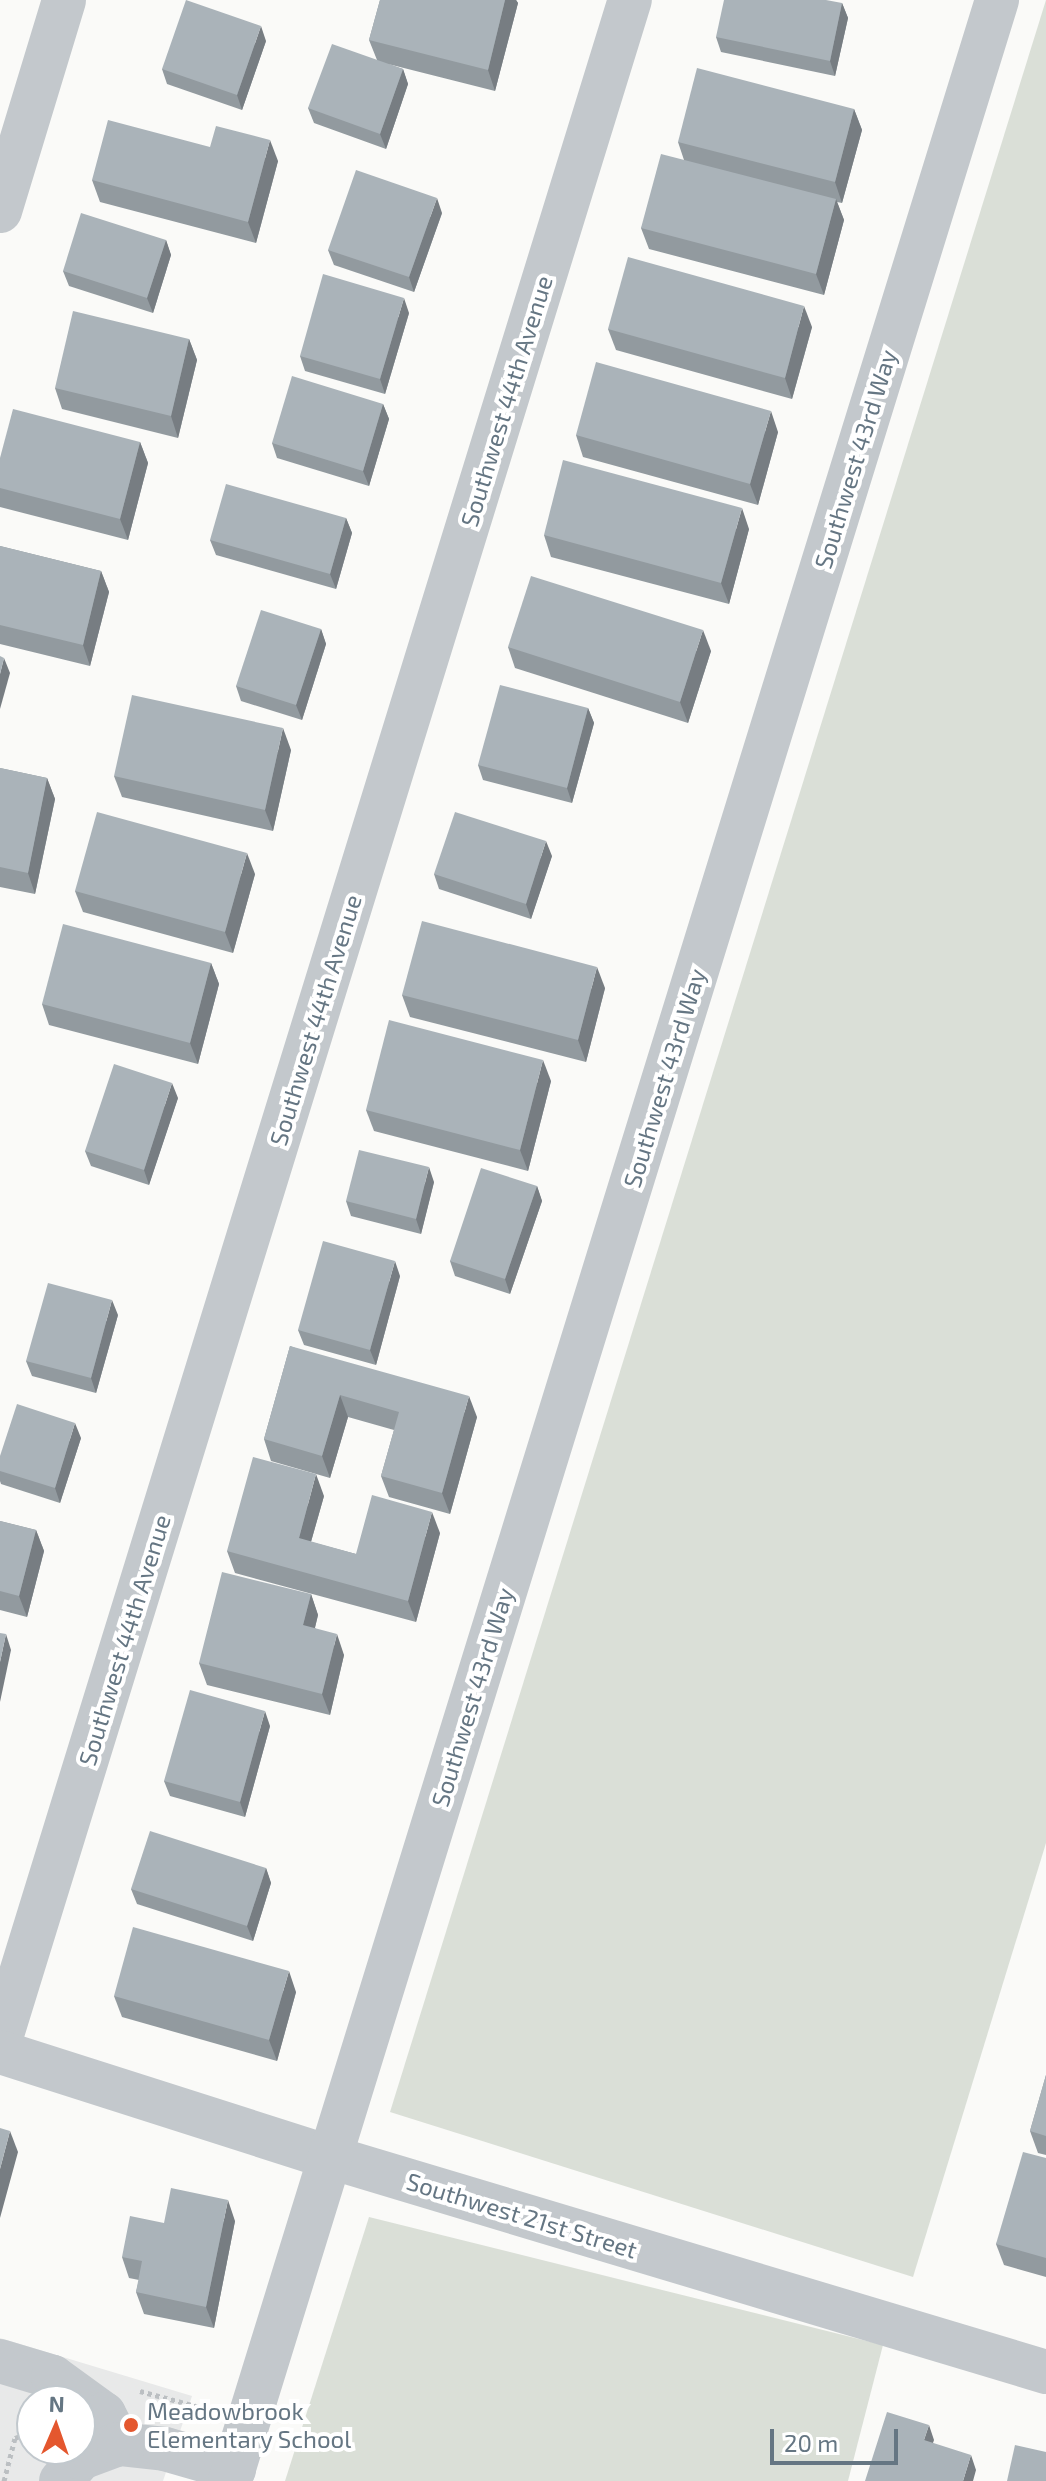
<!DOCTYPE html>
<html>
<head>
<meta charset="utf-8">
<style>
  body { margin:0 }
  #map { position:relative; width:1046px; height:2481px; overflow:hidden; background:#fafaf8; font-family:"Exo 2",sans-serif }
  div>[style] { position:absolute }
  .built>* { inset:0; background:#e8e9e9 }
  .green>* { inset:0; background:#dadfd7 }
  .path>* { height:5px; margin-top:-2.5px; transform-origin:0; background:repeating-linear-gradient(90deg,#bbbfc2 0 4px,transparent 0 8px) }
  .minor>* { height:44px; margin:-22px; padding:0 22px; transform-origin:22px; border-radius:22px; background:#c3c8cc }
  .wall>* { inset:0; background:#929a9f }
  .shaded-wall>* { inset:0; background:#777d82 }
  .building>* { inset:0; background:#aab3b9 }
  .dots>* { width:22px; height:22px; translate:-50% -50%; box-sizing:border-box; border:4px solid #fff; border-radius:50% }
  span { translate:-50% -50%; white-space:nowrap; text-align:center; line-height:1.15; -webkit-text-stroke:8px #fff; paint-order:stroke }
  .street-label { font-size:24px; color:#657683 }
  .poi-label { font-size:24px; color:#657683 }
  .left { translate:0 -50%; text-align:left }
  .north { position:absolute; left:16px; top:2385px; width:80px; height:80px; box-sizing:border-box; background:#fff; border:2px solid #c1c8cd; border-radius:50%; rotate:2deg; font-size:22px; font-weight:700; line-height:32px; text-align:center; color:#657683 }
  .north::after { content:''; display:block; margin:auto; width:28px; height:36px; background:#e4572e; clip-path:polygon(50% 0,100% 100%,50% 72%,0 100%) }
  .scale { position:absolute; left:770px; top:2429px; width:128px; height:36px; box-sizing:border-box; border:4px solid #657683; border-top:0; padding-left:10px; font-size:24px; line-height:28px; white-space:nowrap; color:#657683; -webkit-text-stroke:6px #fff; paint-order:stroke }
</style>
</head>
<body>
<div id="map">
  <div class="built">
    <i style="clip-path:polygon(evenodd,0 2338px,192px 2396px,163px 2481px,0 2481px,0 2338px,32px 2401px,80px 2401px,80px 2449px,32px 2449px,32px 2401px)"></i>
  </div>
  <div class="green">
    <i style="clip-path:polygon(1046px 0,1046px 1843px,913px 2277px,390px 2112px)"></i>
    <i style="clip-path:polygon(369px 2217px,883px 2345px,848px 2481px,285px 2481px)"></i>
  </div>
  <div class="path">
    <i style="left:140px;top:2391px;width:69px;rotate:15deg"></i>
    <i style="left:4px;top:2481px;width:44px;rotate:-75.7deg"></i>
    <i style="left:15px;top:2438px;width:18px;rotate:-22deg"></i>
  </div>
  <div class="minor">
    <i style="left:0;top:211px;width:220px;rotate:-73.1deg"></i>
    <i style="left:0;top:2041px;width:2136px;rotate:-72.85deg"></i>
    <i style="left:0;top:2052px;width:346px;rotate:17.7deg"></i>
    <i style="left:330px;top:2157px;width:748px;rotate:16.71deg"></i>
    <i style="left:0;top:2361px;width:55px;rotate:16.8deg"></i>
    <i style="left:53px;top:2377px;width:63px;rotate:36deg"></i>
    <i style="left:104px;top:2414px;width:34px;rotate:63deg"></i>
    <i style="left:61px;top:2481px;width:30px;rotate:-49deg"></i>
    <i style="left:81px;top:2458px;width:40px;rotate:-20.2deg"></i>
    <i style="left:119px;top:2444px;width:46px;rotate:6.2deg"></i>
    <i style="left:165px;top:2449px;width:72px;rotate:16.2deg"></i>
    <i style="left:230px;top:2481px;width:2597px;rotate:-72.82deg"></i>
  </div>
  <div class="wall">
    <i style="clip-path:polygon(380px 0,516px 0,518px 3px,495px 91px,388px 64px,403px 69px,408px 84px,386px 149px,314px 123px,308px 108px,377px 60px,369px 40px)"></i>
    <i style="clip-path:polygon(842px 3px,848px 18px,835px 76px,721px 52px,716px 37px)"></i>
    <i style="clip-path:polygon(266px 41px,242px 110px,167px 84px,162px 69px)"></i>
    <i style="clip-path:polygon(854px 109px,862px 130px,842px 203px,837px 202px,844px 220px,824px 295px,649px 249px,641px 228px,684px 160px,678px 142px)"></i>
    <i style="clip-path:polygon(210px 147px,278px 161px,256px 243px,100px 202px,92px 180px)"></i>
    <i style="clip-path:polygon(442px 213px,414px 292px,334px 265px,328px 250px)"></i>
    <i style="clip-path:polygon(166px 240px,171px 255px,153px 313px,69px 286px,63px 271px)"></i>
    <i style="clip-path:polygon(409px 313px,385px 394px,305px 371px,300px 356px)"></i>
    <i style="clip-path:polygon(812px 327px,792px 399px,616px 350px,608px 329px)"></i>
    <i style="clip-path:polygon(189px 339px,197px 360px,178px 438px,62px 409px,55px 388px)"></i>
    <i style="clip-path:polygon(383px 404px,389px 419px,369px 486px,277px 458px,272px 443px)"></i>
    <i style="clip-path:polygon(778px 432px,758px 505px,583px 457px,576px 435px)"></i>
    <i style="clip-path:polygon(140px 442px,148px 463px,128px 540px,0 507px,0 458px)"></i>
    <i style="clip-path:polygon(346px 518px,352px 533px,336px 589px,216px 555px,210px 540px)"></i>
    <i style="clip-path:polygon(749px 529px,729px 604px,551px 557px,544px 535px)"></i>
    <i style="clip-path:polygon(0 546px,101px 571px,109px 592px,90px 666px,0 644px)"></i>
    <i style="clip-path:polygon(321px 629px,326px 644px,302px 720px,241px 701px,236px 686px)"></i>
    <i style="clip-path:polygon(508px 647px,711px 651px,688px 723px,515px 668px)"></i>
    <i style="clip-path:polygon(588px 708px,594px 723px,572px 803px,483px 780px,478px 765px)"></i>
    <i style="clip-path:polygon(291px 750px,273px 831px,122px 797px,114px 776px)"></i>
    <i style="clip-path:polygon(0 768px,47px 778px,55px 799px,35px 894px,0 887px)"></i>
    <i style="clip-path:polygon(552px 856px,531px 919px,439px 889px,434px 874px)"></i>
    <i style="clip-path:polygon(255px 874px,233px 953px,83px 912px,75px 891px)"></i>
    <i style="clip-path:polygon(211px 963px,219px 984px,198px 1064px,49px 1025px,42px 1004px)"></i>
    <i style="clip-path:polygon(605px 988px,586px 1062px,410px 1017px,402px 995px)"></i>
    <i style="clip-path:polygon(551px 1081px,528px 1171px,374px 1131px,366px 1110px)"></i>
    <i style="clip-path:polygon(178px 1098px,149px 1185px,91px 1166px,85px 1151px)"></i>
    <i style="clip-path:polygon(434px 1182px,421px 1234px,351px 1216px,346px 1201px)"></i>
    <i style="clip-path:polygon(537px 1186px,542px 1201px,510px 1294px,455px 1276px,450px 1261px)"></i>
    <i style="clip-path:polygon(400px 1276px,376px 1365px,304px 1345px,298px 1330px)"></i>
    <i style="clip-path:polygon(118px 1315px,96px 1393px,32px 1376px,26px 1361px)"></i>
    <i style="clip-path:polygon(290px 1346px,477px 1417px,450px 1514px,389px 1497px,381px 1476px,394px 1430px,348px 1417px,330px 1478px,271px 1461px,264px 1439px)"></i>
    <i style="clip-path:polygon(81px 1438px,60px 1503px,1px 1484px,0 1481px,0 1456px)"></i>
    <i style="clip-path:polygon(324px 1496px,311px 1542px,356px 1554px,440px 1533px,416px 1622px,235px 1573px,227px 1551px)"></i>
    <i style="clip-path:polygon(0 1521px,36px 1530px,44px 1551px,27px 1617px,0 1610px)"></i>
    <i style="clip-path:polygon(311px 1594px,318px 1615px,315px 1628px,344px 1655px,330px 1715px,207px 1685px,199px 1663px)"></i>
    <i style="clip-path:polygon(270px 1726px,245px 1817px,170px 1796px,164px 1781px)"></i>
    <i style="clip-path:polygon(266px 1868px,271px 1883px,253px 1941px,137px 1904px,131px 1889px)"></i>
    <i style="clip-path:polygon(296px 1992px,277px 2061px,122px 2017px,114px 1996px)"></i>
    <i style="clip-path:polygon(1046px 2075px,1046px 2155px,1038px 2153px,1030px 2131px)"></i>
    <i style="clip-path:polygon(1046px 2158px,1046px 2277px,1004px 2265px,996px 2244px)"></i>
    <i style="clip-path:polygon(235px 2221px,214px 2328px,144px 2314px,136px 2292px,139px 2280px,129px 2278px,122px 2257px,164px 2223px)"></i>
  </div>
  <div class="shaded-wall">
    <i style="clip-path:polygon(505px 0,516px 0,518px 3px,495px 91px,488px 70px)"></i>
    <i style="clip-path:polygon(842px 3px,848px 18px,835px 76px,830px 61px)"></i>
    <i style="clip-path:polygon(261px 26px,266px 41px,242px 110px,237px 95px)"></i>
    <i style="clip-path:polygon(403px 69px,408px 84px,386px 149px,380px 134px)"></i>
    <i style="clip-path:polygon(854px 109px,862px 130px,842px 203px,835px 182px)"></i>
    <i style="clip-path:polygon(270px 140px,278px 161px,256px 243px,248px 222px)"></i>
    <i style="clip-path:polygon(437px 198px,442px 213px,414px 292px,409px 277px)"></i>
    <i style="clip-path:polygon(836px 199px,844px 220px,824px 295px,816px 274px)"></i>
    <i style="clip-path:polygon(166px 240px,171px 255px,153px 313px,147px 298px)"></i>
    <i style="clip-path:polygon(404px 298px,409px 313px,385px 394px,380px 379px)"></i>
    <i style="clip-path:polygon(804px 306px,812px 327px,792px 399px,785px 378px)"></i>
    <i style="clip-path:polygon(189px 339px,197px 360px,178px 438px,171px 416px)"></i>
    <i style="clip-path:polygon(383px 404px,389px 419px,369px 486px,363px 471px)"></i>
    <i style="clip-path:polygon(771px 411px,778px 432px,758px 505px,750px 484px)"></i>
    <i style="clip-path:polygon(140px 442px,148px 463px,128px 540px,120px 519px)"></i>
    <i style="clip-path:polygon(742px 508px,749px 529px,729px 604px,721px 583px)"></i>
    <i style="clip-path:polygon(346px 518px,352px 533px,336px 589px,330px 574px)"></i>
    <i style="clip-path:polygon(101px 571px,109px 592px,90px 666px,83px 645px)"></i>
    <i style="clip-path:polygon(321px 629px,326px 644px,302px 720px,296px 705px)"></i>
    <i style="clip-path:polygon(703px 630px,711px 651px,688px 723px,680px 702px)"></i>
    <i style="clip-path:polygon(4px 658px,10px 673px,0 709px,0 674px)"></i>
    <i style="clip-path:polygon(588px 708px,594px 723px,572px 803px,567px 788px)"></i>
    <i style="clip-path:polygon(283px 728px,291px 750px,273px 831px,265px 810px)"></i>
    <i style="clip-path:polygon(47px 778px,55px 799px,35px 894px,28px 873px)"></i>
    <i style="clip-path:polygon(546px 841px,552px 856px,531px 919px,526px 904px)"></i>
    <i style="clip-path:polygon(247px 853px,255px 874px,233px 953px,225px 932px)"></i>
    <i style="clip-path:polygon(211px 963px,219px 984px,198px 1064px,190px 1043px)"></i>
    <i style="clip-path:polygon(597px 967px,605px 988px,586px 1062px,578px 1040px)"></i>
    <i style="clip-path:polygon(543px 1060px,551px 1081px,528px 1171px,520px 1150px)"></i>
    <i style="clip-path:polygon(172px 1083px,178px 1098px,149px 1185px,144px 1170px)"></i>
    <i style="clip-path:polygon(429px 1167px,434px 1182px,421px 1234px,416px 1219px)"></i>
    <i style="clip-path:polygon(537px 1186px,542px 1201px,510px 1294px,505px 1279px)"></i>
    <i style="clip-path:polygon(395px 1261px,400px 1276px,376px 1365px,370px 1350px)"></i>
    <i style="clip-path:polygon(112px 1300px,118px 1315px,96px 1393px,91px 1378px)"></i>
    <i style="clip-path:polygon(340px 1395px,348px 1417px,330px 1478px,322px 1456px)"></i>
    <i style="clip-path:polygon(469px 1396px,477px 1417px,450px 1514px,442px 1493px)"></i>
    <i style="clip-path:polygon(75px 1423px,81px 1438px,60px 1503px,55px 1488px)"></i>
    <i style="clip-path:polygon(316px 1474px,324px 1496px,306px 1559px,299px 1538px)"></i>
    <i style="clip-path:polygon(432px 1512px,440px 1533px,416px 1622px,408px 1601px)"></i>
    <i style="clip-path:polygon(36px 1530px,44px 1551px,27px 1617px,19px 1596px)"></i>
    <i style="clip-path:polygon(311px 1594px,318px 1615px,310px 1647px,303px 1625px)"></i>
    <i style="clip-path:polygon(6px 1634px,11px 1650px,0 1702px,0 1662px)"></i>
    <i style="clip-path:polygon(337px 1634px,344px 1655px,330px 1715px,322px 1694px)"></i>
    <i style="clip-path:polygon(265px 1711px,270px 1726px,245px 1817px,240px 1802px)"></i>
    <i style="clip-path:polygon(266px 1868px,271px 1883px,253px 1941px,247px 1926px)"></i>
    <i style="clip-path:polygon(289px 1971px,296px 1992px,277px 2061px,269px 2040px)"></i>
    <i style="clip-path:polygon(10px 2131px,18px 2152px,0 2218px,0 2169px)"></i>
    <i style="clip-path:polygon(228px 2200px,235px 2221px,214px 2328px,206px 2307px)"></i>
    <i style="clip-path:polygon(929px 2425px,934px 2440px,929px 2455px,924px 2440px)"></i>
    <i style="clip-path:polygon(971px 2455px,976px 2470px,973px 2481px,963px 2481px)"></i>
  </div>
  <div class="building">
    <i style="clip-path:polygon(186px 0,261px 26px,237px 95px,162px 69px)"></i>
    <i style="clip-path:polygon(380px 0,505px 0,488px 70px,369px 40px)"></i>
    <i style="clip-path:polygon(724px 0,826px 0,842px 3px,830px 61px,716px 37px)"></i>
    <i style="clip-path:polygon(332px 44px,403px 69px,380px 134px,308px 108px)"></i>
    <i style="clip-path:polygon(697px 68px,854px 109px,835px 182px,678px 142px)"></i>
    <i style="clip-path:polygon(108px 120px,210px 147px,216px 126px,270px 140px,248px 222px,92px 180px)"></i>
    <i style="clip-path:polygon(661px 154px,836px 199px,816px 274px,641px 228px)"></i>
    <i style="clip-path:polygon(356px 170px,437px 198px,409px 277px,328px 250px)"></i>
    <i style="clip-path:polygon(81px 213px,166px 240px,147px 298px,63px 271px)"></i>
    <i style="clip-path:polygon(628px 257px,804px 306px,785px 378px,608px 329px)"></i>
    <i style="clip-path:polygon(323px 274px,404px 298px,380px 379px,300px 356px)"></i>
    <i style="clip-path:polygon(73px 311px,189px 339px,171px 416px,55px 388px)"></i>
    <i style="clip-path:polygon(596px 362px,771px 411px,750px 484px,576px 435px)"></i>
    <i style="clip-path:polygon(292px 376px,383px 404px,363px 471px,272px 443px)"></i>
    <i style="clip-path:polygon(13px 409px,140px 442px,120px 519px,0 488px,0 458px)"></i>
    <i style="clip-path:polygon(563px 460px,742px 508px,721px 583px,544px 535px)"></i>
    <i style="clip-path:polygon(226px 484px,346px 518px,330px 574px,210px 540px)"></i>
    <i style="clip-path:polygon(0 546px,101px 571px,83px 645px,0 625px)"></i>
    <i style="clip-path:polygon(531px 576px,703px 630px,680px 702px,508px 647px)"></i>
    <i style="clip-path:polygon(261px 610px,321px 629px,296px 705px,236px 686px)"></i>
    <i style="clip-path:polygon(0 656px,4px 658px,0 674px)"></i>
    <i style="clip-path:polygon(500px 685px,588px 708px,567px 788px,478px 765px)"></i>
    <i style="clip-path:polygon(132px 695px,283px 728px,265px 810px,114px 776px)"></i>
    <i style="clip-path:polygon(0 768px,47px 778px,28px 873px,0 867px)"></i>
    <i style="clip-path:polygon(97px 812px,247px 853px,225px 932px,75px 891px)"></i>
    <i style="clip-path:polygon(455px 812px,546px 841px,526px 904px,434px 874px)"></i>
    <i style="clip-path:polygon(422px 921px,597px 967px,578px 1040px,402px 995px)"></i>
    <i style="clip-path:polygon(63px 924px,211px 963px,190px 1043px,42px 1004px)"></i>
    <i style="clip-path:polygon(389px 1020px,543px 1060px,520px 1150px,366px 1110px)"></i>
    <i style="clip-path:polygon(114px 1064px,172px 1083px,144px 1170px,85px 1151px)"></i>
    <i style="clip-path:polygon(359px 1150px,429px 1167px,416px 1219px,346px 1201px)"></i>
    <i style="clip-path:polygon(481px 1168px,537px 1186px,505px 1279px,450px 1261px)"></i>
    <i style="clip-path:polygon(323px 1241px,395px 1261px,370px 1350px,298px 1330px)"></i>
    <i style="clip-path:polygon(48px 1283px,112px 1300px,91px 1378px,26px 1361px)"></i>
    <i style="clip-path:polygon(290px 1346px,469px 1396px,442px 1493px,381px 1476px,399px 1412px,340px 1395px,322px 1456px,264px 1439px)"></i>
    <i style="clip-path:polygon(17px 1404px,75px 1423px,55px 1488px,0 1471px,0 1456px)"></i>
    <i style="clip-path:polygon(253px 1457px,316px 1474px,299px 1538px,356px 1554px,372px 1495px,432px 1512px,408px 1601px,227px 1551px)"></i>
    <i style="clip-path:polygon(0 1521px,36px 1530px,19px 1596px,0 1591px)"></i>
    <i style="clip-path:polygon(222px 1572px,311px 1594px,303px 1625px,337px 1634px,322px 1694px,199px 1663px)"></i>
    <i style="clip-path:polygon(0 1633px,6px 1634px,0 1662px)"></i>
    <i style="clip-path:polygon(190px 1690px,265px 1711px,240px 1802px,164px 1781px)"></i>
    <i style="clip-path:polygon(150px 1831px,266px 1868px,247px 1926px,131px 1889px)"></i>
    <i style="clip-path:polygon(133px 1927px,289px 1971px,269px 2040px,114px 1996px)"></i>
    <i style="clip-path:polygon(1046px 2075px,1046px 2136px,1030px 2131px)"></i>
    <i style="clip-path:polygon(0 2128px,10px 2131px,0 2169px)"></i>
    <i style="clip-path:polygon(1023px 2152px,1046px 2158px,1046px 2258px,996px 2244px)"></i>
    <i style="clip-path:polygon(171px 2188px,228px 2200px,206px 2307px,136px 2292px,142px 2261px,122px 2257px,130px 2216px,164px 2223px)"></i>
    <i style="clip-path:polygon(887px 2412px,929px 2425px,924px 2440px,971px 2455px,963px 2481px,865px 2481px)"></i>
    <i style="clip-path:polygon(1015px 2445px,1046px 2452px,1046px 2481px,1007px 2481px)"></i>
  </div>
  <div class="dots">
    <i style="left:131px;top:2425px;background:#e4572e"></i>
  </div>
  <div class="street-label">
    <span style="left:506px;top:401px;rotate:-73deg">Southwest 44th Avenue</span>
    <span style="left:855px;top:459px;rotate:-73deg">Southwest 43rd Way</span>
    <span style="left:315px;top:1020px;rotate:-73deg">Southwest 44th Avenue</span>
    <span style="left:664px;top:1078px;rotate:-73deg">Southwest 43rd Way</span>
    <span style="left:124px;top:1640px;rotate:-73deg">Southwest 44th Avenue</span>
    <span style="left:472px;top:1697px;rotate:-73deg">Southwest 43rd Way</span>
    <span style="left:522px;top:2215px;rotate:17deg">Southwest 21st Street</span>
  </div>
  <div class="poi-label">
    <span class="left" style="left:147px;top:2425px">Meadowbrook<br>Elementary School</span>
  </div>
  <div class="north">N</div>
  <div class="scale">20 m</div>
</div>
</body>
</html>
